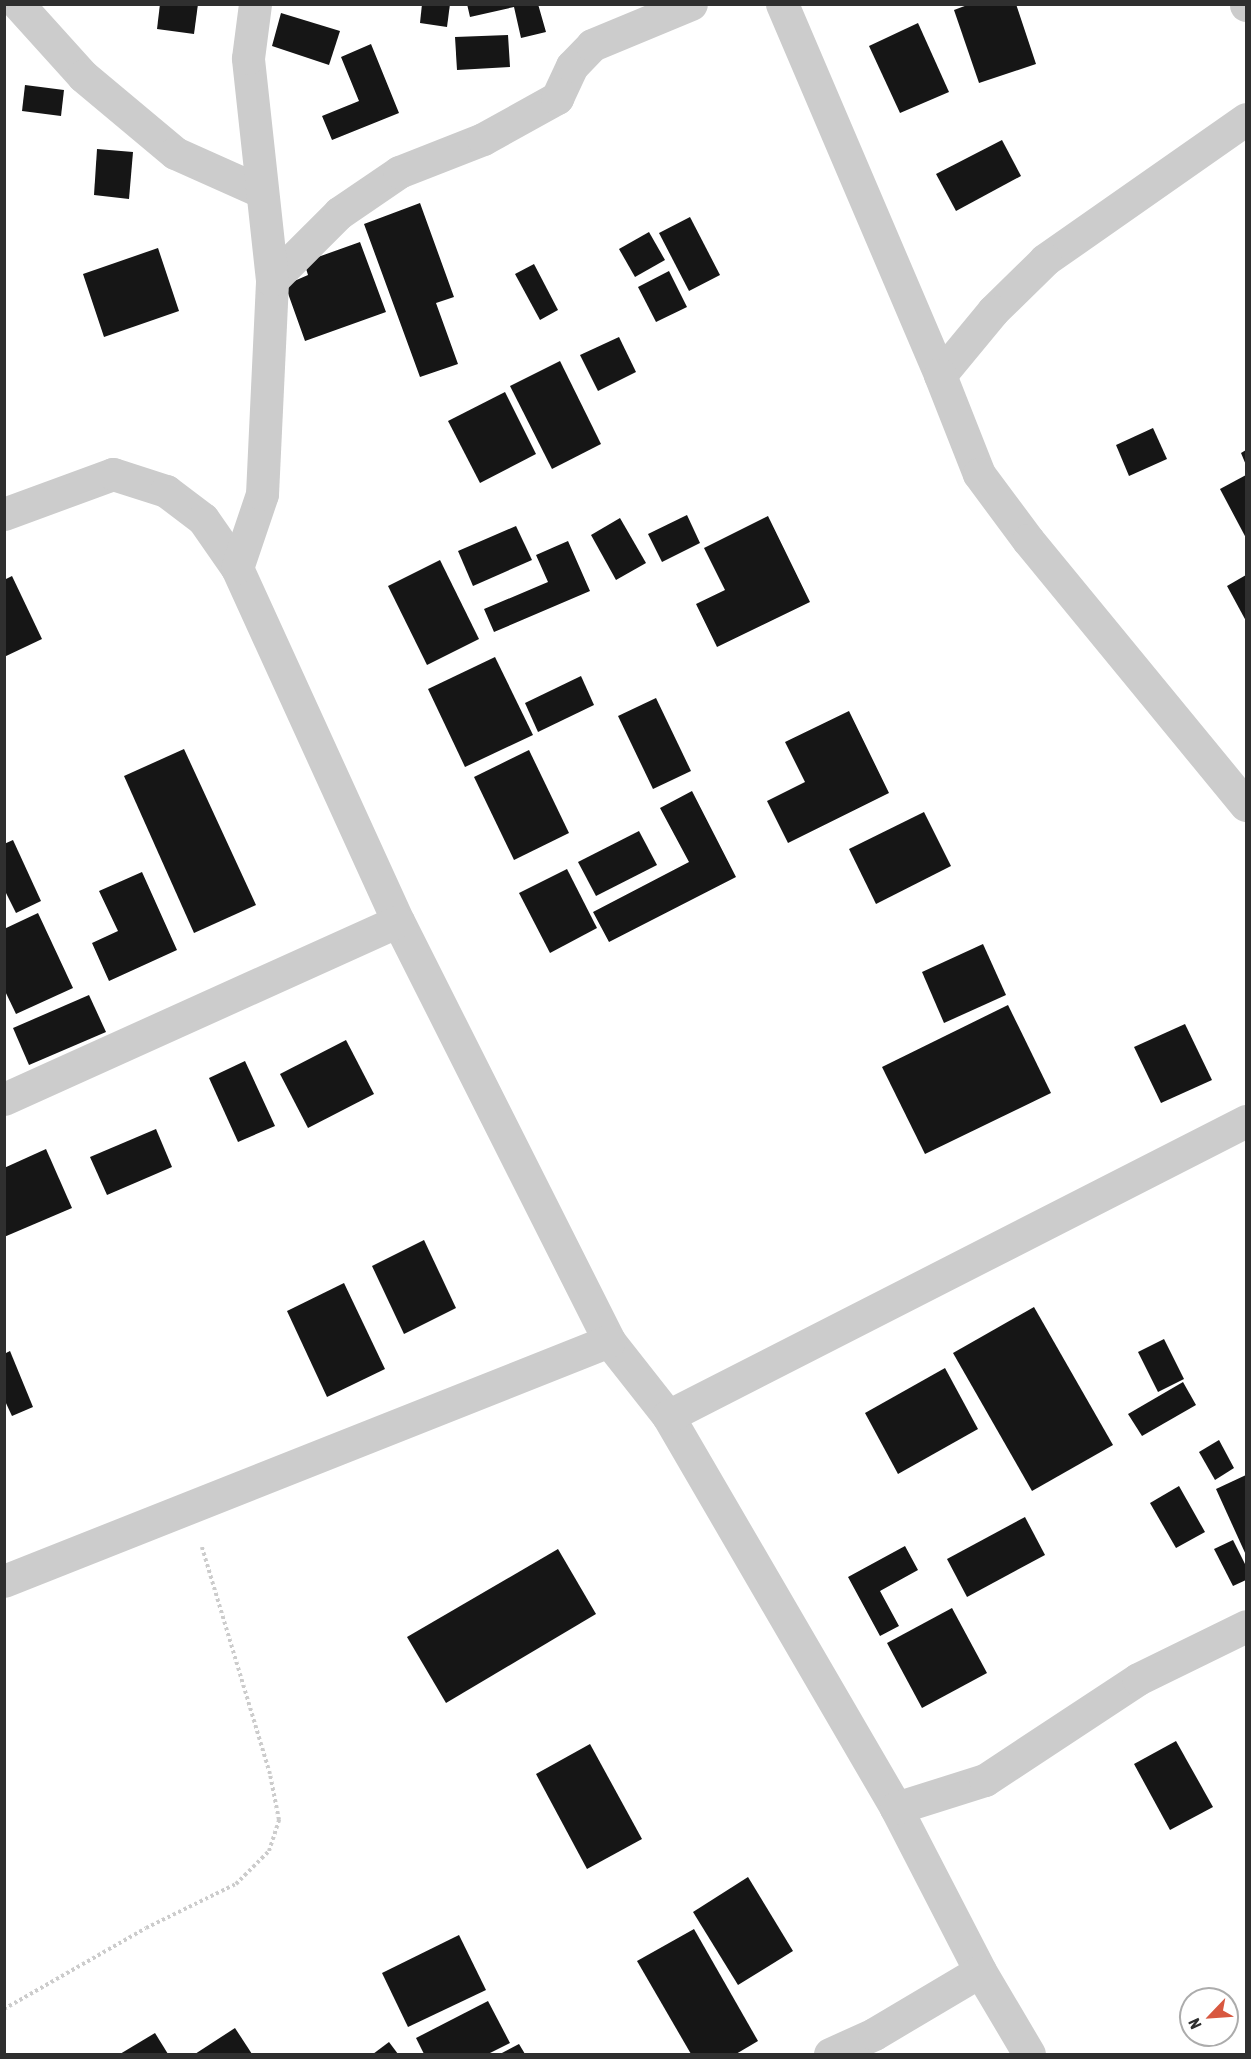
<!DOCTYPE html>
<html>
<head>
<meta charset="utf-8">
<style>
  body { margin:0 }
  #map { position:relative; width:1251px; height:2059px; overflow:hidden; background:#fff; font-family:"Asap Condensed",sans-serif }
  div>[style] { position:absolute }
  .building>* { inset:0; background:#161616 }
  .path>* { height:4px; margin-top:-2px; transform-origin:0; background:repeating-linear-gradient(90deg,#ccc 0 3px,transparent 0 6px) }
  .street>* { height:33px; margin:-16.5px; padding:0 16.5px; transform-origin:16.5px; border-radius:16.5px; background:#ccc }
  span { translate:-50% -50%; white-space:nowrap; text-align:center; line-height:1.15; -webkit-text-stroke:6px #fff; paint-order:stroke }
  .frame { position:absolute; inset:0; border:6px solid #2f2f2f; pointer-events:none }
  .north { position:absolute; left:1179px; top:1987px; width:60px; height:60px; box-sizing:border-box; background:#fff; border:2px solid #acacac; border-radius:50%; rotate:245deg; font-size:16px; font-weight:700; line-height:24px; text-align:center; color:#2f2f2f }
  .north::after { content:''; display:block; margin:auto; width:21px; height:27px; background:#d85840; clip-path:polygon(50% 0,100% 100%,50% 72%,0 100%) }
</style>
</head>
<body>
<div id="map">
  <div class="building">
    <i style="clip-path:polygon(160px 4px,198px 4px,194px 34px,157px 29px)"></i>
    <i style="clip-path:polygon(422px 4px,450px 4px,447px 27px,420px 23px)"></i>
    <i style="clip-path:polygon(467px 4px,538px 4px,546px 32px,521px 38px,514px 7px,470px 17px)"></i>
    <i style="clip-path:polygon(970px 4px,1016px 4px,1036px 64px,979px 83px,954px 10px)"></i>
    <i style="clip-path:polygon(281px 13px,340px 31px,329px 65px,272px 46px)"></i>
    <i style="clip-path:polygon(918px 23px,949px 92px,900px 113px,869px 46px)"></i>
    <i style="clip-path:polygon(508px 35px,510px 67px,457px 70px,455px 37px)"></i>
    <i style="clip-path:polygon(371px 44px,399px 113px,332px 140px,322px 116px,359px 101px,341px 57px)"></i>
    <i style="clip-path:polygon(25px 85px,64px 90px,61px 116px,22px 111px)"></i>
    <i style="clip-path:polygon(1002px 140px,1021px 176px,956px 211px,936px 174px)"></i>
    <i style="clip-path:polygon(97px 149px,133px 152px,129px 199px,94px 195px)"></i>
    <i style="clip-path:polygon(420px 203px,454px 297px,436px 303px,458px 364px,420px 377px,364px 224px)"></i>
    <i style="clip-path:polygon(690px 217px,720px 275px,689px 291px,659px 233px)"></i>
    <i style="clip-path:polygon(649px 232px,665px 260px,635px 277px,619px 249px)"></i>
    <i style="clip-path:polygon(360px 242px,386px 312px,305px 341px,285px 285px,308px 275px,304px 262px)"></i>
    <i style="clip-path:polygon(158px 248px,179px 311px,104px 337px,83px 274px)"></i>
    <i style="clip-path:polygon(534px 264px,558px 310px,540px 320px,515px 274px)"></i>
    <i style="clip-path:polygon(669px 271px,687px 307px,656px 322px,638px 287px)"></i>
    <i style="clip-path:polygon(619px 337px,636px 372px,598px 391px,580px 355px)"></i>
    <i style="clip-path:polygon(560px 361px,601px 444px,552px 469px,510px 386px)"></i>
    <i style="clip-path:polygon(505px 392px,536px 454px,480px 483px,448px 421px)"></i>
    <i style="clip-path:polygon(1153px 428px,1167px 459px,1129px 476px,1116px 445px)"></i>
    <i style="clip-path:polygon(1246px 450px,1246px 465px,1241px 453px)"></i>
    <i style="clip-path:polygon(1246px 475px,1246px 538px,1220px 489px)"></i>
    <i style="clip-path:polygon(687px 515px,700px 543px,662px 562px,648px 534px)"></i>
    <i style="clip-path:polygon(768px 516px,810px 602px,717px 647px,696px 604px,725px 590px,704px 548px)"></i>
    <i style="clip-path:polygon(620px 518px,646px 563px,616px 580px,591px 535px)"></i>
    <i style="clip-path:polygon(516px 526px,532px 560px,473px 586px,458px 551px)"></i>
    <i style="clip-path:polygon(568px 541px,590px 591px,494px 632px,484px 609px,548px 582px,536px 555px)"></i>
    <i style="clip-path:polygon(440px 560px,479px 639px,427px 665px,388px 586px)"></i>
    <i style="clip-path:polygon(1246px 575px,1246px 621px,1227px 586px)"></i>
    <i style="clip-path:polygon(12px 576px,42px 639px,4px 657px,4px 580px)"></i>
    <i style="clip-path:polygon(495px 657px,533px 735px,465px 767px,428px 689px)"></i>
    <i style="clip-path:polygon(581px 676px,594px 705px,538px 732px,525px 703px)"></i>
    <i style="clip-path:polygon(656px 698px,691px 771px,653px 789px,618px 716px)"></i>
    <i style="clip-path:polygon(849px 711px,889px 793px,788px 843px,767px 801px,805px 782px,785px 742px)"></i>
    <i style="clip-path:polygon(184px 749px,256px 905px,194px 933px,124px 776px)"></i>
    <i style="clip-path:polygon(529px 750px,569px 833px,514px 860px,474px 777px)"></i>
    <i style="clip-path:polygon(692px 791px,736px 877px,609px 942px,593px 912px,689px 862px,660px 808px)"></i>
    <i style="clip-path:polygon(924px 812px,951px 866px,876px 904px,849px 849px)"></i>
    <i style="clip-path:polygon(639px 831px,657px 865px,596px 896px,578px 862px)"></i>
    <i style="clip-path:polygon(13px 840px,41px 901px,16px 913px,4px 889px,4px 844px)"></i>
    <i style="clip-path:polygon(567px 869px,597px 928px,550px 953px,519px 893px)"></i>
    <i style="clip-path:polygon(142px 872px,177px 950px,109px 981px,92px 943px,118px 931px,99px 891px)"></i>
    <i style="clip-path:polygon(38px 913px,73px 988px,16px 1014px,4px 989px,4px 929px)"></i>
    <i style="clip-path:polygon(983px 944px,1006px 995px,944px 1023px,922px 972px)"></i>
    <i style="clip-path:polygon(89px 995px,106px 1032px,29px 1065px,13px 1028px)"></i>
    <i style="clip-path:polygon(1008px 1005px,1051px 1093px,925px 1154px,882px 1067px)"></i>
    <i style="clip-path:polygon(1185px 1024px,1212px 1080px,1161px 1103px,1134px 1047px)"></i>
    <i style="clip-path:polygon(346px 1040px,374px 1094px,308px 1128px,280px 1074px)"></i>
    <i style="clip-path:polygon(245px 1061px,275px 1126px,238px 1142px,209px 1078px)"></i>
    <i style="clip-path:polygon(156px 1129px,172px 1167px,107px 1195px,90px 1157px)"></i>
    <i style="clip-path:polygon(46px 1149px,72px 1208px,4px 1237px,4px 1168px)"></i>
    <i style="clip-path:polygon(424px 1240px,456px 1308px,404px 1334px,372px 1266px)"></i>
    <i style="clip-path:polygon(344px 1283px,385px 1369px,327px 1397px,287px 1311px)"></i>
    <i style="clip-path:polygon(1034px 1307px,1113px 1445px,1032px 1491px,953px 1353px)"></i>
    <i style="clip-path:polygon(1164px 1339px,1184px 1379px,1158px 1392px,1138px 1352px)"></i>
    <i style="clip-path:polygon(10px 1351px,33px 1407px,12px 1416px,4px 1399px,4px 1354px)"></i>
    <i style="clip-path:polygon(945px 1368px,978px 1429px,898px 1474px,865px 1413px)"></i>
    <i style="clip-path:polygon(1183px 1382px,1196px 1405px,1142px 1436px,1128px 1414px)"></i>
    <i style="clip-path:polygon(1219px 1440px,1234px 1468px,1215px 1480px,1199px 1452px)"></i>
    <i style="clip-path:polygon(1246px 1475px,1246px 1555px,1216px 1489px)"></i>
    <i style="clip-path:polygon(1179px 1486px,1205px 1532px,1176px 1548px,1150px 1503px)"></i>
    <i style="clip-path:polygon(1025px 1517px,1045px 1555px,967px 1597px,947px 1559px)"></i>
    <i style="clip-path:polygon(1233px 1540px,1246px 1566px,1246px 1580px,1233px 1586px,1214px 1549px)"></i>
    <i style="clip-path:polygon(905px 1546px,918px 1570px,880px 1591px,899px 1626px,880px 1636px,848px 1577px)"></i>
    <i style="clip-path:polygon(558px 1549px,596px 1614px,446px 1703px,407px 1637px)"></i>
    <i style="clip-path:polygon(952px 1608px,987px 1673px,922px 1708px,887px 1643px)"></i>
    <i style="clip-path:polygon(1176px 1741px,1213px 1807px,1170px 1830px,1134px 1764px)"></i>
    <i style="clip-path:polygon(590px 1744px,642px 1839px,587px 1869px,536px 1774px)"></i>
    <i style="clip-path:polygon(748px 1877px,793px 1951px,738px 1985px,693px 1912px)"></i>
    <i style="clip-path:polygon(694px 1929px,758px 2041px,736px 2054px,691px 2054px,637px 1961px)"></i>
    <i style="clip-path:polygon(459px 1935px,486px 1990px,408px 2027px,382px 1973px)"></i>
    <i style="clip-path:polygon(488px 2001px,510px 2043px,488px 2054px,424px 2054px,416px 2038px)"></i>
    <i style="clip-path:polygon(235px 2028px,252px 2054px,195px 2054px)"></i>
    <i style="clip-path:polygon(155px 2033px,168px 2054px,120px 2054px)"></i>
    <i style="clip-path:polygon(389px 2042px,398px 2054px,373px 2054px)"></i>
    <i style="clip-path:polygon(519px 2044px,525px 2054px,500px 2054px)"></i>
  </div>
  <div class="path">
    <i style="left:4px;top:2009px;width:163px;rotate:-29.7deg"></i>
    <i style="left:146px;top:1928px;width:100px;rotate:-26.1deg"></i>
    <i style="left:236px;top:1884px;width:47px;rotate:-45deg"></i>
    <i style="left:269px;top:1851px;width:33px;rotate:-72deg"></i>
    <i style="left:279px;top:1820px;width:47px;rotate:-101.1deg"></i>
    <i style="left:270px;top:1774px;width:237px;rotate:-106.7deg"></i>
  </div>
  <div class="street">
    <i style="left:18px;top:4px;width:97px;rotate:47.9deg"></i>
    <i style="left:83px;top:76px;width:120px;rotate:39.9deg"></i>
    <i style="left:175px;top:153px;width:95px;rotate:24.1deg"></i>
    <i style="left:782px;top:4px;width:403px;rotate:66.9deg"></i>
    <i style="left:1246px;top:4px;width:1px;rotate:90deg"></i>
    <i style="left:1246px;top:119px;width:246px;rotate:145deg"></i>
    <i style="left:1045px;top:260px;width:73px;rotate:135.6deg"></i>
    <i style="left:993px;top:311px;width:83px;rotate:129.6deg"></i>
    <i style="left:940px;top:375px;width:106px;rotate:68.5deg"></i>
    <i style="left:979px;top:474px;width:82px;rotate:53.4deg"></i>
    <i style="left:1028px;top:540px;width:343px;rotate:50.6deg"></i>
    <i style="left:272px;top:280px;width:95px;rotate:-45deg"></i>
    <i style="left:339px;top:213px;width:73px;rotate:-34.3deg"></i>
    <i style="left:399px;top:172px;width:90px;rotate:-21.4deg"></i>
    <i style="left:483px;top:139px;width:85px;rotate:-29deg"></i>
    <i style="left:557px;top:98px;width:35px;rotate:-65deg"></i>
    <i style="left:572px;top:66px;width:29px;rotate:-46deg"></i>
    <i style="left:592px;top:45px;width:107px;rotate:-22.5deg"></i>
    <i style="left:4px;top:514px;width:116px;rotate:-20.2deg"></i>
    <i style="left:113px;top:474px;width:56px;rotate:17.8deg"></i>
    <i style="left:166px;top:491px;width:46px;rotate:37.1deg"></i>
    <i style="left:203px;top:519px;width:60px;rotate:55.2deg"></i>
    <i style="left:237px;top:568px;width:388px;rotate:65.5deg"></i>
    <i style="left:398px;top:921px;width:470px;rotate:63.3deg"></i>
    <i style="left:609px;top:1341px;width:95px;rotate:51.8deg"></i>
    <i style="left:668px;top:1416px;width:453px;rotate:59.8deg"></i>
    <i style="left:896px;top:1808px;width:183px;rotate:62.7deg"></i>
    <i style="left:980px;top:1971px;width:96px;rotate:59.4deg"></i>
    <i style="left:237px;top:568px;width:78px;rotate:-71.3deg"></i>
    <i style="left:262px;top:494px;width:214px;rotate:-87.3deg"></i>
    <i style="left:272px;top:280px;width:223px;rotate:-96.2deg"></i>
    <i style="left:248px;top:58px;width:54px;rotate:-82.6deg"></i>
    <i style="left:4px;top:1099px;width:432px;rotate:-24.3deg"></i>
    <i style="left:668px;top:1416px;width:649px;rotate:-27.04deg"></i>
    <i style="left:4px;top:1581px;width:651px;rotate:-21.64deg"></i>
    <i style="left:896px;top:1808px;width:93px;rotate:-17.5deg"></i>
    <i style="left:985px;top:1780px;width:183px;rotate:-33.4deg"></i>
    <i style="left:1138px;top:1679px;width:120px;rotate:-26.1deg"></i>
    <i style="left:830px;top:2054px;width:48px;rotate:-24.4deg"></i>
    <i style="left:874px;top:2034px;width:123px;rotate:-30.7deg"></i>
  </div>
  <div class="frame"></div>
  <div class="north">N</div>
</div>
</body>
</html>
